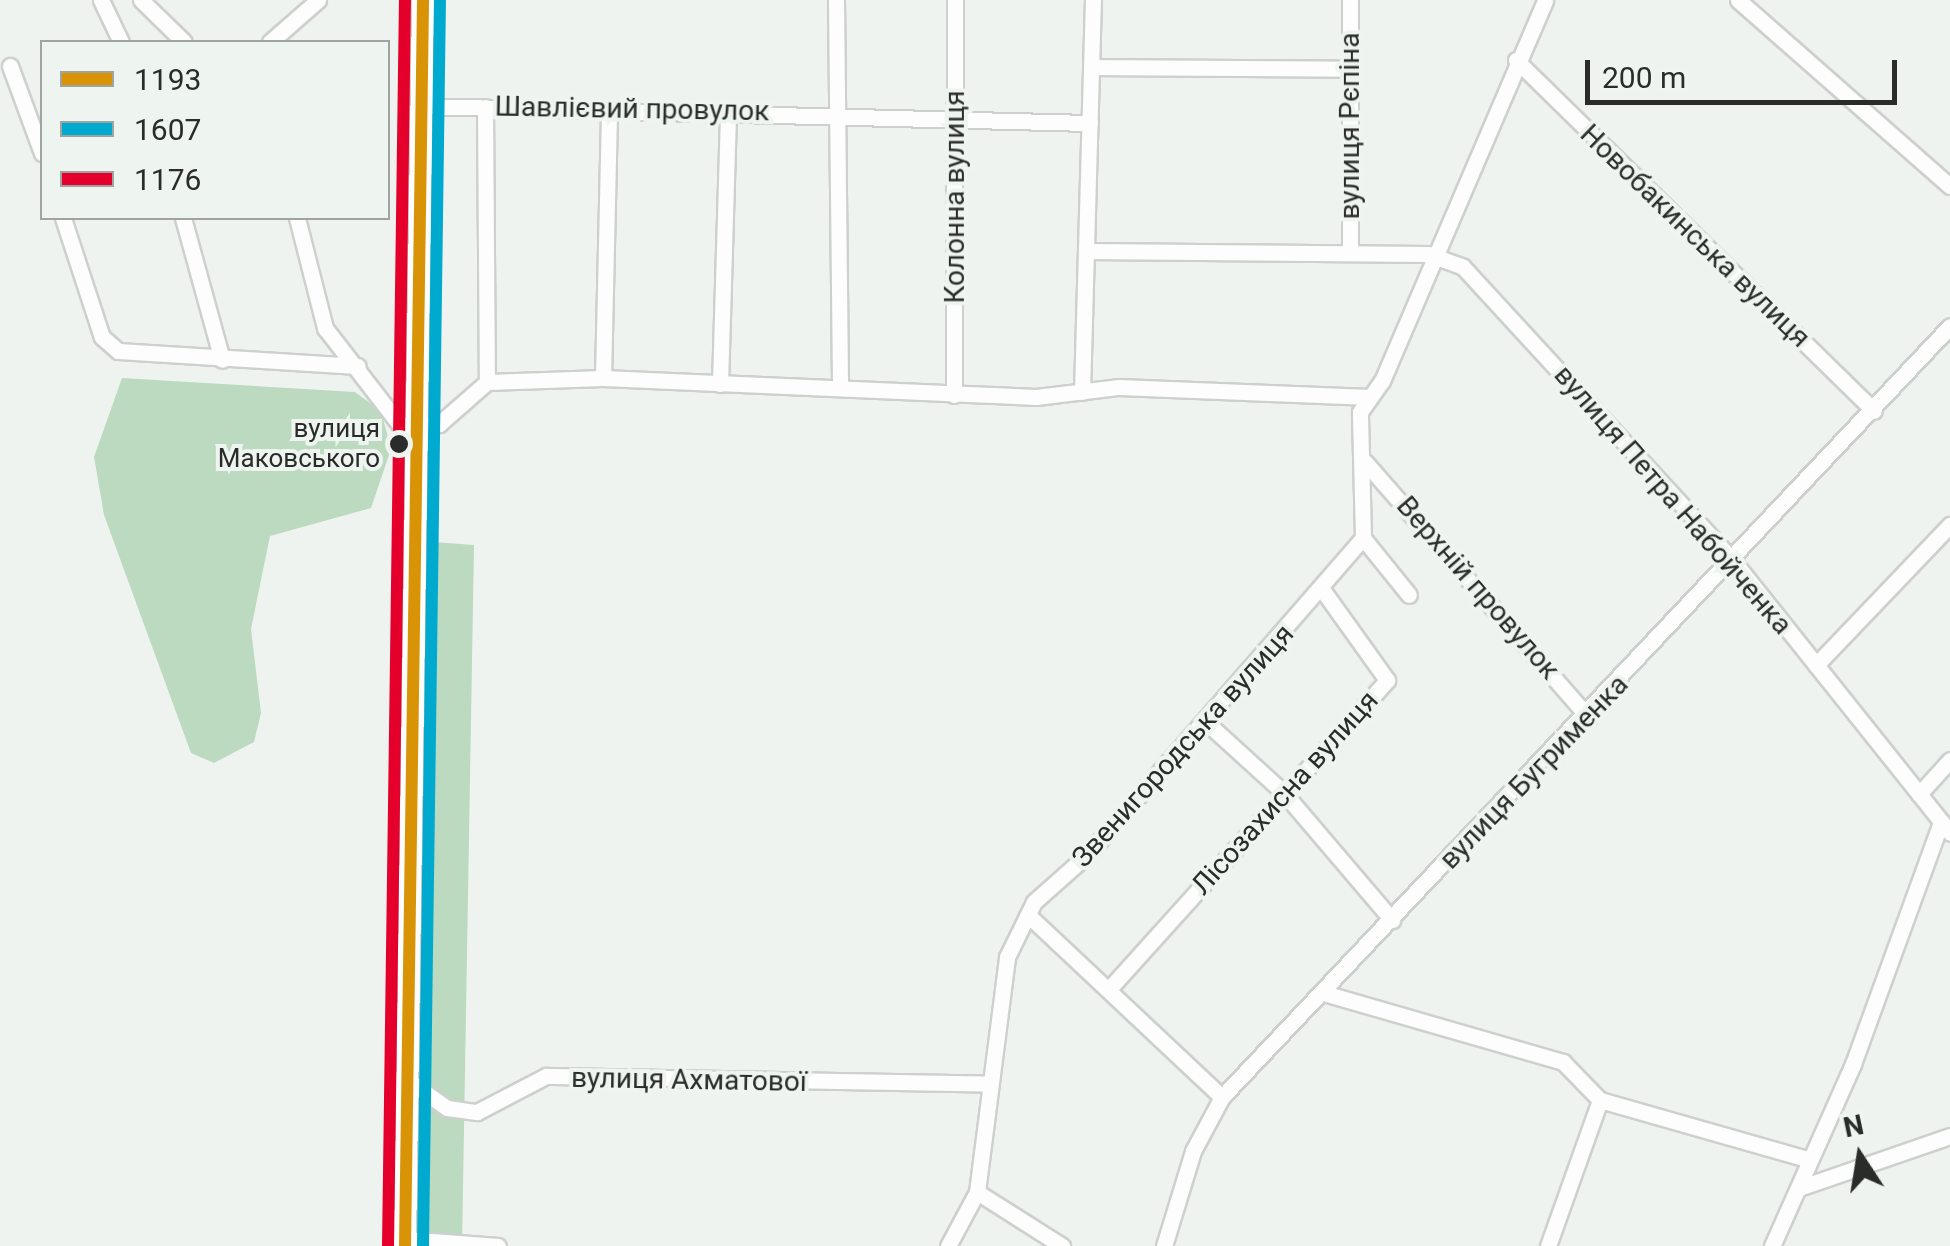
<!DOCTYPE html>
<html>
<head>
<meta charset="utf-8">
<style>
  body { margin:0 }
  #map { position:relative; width:1950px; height:1246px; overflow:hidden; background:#eff3f0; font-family:Roboto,sans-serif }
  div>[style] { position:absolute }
  .forest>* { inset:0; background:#bbdac0 }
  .roads { filter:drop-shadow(2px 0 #cdd0cd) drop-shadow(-2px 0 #cdd0cd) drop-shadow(0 2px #cdd0cd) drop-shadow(0 -2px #cdd0cd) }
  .minor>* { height:15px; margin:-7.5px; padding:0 7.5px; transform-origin:7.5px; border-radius:7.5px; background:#fdfdfd }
  .highway>* { height:22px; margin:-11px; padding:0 11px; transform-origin:11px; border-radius:11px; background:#fdfdfd }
  .bus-1>* { height:12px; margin:-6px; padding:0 6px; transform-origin:6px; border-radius:6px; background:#d89406 }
  .bus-2>* { height:12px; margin:-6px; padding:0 6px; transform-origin:6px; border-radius:6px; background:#00a9ce }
  .bus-3>* { height:12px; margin:-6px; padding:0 6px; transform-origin:6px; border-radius:6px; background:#e4002b }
  .dots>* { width:28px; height:28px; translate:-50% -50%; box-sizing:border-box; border:5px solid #eef4ef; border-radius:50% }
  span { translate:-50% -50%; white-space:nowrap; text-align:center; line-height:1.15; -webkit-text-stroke:8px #eef4ef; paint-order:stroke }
  .bus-label { font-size:26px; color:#2a2c2a }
  .right { translate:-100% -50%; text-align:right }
  .street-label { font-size:28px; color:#2a2c2a }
  .legend { position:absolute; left:40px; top:40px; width:350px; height:180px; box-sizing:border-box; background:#eef4ef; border:2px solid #a0a4a0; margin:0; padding:12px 18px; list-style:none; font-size:30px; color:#2a2c2a }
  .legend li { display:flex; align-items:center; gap:20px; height:50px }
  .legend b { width:50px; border:2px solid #a0a4a0 }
  .north { position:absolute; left:1810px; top:1106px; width:100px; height:100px; -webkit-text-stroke:8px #eef4ef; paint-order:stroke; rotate:348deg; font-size:28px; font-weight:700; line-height:40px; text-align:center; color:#2a2c2a }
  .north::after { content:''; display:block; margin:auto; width:35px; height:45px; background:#2a2c2a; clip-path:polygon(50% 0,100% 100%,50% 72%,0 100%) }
  .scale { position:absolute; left:1585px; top:60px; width:312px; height:45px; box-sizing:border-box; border:5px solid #2a2c2a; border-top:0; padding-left:12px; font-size:30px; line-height:35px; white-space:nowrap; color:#2a2c2a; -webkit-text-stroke:8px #eef4ef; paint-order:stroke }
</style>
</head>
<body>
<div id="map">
  <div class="forest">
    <i style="clip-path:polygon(122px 378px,355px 392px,381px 411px,391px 449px,371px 508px,270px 536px,251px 629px,261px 713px,254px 742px,214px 763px,191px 753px,104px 515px,94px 457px)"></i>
    <i style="clip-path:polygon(433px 542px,474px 545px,462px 1246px,429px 1246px)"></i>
  </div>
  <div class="roads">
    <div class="minor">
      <i style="left:101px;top:0;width:47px;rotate:64.5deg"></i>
      <i style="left:141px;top:0;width:60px;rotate:44.3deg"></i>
      <i style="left:836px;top:0;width:386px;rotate:89.4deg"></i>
      <i style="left:1738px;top:0;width:282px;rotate:41.3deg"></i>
      <i style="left:270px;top:42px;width:64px;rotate:-41.2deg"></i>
      <i style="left:1516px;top:60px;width:501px;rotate:44.43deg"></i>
      <i style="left:10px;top:66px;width:93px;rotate:69.8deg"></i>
      <i style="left:1092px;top:67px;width:258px;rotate:0.4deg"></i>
      <i style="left:422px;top:106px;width:668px;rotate:1.46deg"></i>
      <i style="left:485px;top:107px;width:275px;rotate:89.6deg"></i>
      <i style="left:63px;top:218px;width:125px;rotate:71.9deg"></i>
      <i style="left:102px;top:337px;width:21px;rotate:41deg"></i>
      <i style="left:118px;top:351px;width:240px;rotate:3.6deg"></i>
      <i style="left:183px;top:218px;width:147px;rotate:74.6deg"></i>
      <i style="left:297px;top:218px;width:114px;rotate:75.7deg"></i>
      <i style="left:325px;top:328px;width:123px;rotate:52.3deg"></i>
      <i style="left:400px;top:425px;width:39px;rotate:-1deg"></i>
      <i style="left:439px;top:424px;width:64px;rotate:-41.2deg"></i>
      <i style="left:487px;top:382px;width:116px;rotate:-2deg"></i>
      <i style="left:603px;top:378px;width:433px;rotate:2.5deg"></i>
      <i style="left:1036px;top:397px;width:84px;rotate:-6.9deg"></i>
      <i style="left:1119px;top:387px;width:251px;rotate:2.3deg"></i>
      <i style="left:1087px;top:251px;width:341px;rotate:0.5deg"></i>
      <i style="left:1428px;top:254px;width:37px;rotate:20deg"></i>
      <i style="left:1463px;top:267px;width:394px;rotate:47.4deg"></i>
      <i style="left:1730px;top:557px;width:353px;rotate:51.4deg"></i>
      <i style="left:1350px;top:253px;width:253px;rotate:-90deg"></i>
      <i style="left:603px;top:378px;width:269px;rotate:-88.7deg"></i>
      <i style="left:720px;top:384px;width:273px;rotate:-88.3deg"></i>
      <i style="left:1082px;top:392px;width:392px;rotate:-88.4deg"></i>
      <i style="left:954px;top:395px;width:395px;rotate:-89.9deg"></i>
      <i style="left:1365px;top:462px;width:340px;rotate:48.8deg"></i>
      <i style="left:1363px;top:538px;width:73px;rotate:51.1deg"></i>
      <i style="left:1816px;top:665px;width:194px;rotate:-46.3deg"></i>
      <i style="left:1206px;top:722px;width:105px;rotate:42.3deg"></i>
      <i style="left:1284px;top:793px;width:167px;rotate:49.6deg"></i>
      <i style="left:1919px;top:794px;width:46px;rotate:-47.6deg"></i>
      <i style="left:1028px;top:915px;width:266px;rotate:43.2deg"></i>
      <i style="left:1110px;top:988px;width:414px;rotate:-48deg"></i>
      <i style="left:1387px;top:680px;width:108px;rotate:-125.6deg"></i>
      <i style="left:1324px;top:993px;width:249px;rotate:16.1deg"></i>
      <i style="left:1563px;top:1062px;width:53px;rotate:45.8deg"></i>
      <i style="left:1600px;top:1100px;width:218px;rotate:15.9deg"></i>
      <i style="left:406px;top:1079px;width:50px;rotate:35.3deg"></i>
      <i style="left:447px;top:1108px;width:30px;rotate:8deg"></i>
      <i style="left:477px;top:1112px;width:78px;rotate:-27.6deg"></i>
      <i style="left:546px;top:1076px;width:443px;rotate:1deg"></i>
      <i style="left:1799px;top:1188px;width:160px;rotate:-19deg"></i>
      <i style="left:977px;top:1192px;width:101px;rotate:32.4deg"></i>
      <i style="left:405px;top:1239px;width:93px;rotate:4.3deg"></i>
      <i style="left:948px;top:1246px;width:61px;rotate:-61.8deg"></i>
      <i style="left:977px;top:1192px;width:237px;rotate:-82.7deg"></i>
      <i style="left:1007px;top:957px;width:61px;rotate:-63.9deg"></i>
      <i style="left:1034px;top:902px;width:72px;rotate:-41.6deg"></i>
      <i style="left:1088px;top:854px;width:419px;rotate:-49deg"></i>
      <i style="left:1363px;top:538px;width:126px;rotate:-91.4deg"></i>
      <i style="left:1360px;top:412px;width:38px;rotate:-55deg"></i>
      <i style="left:1382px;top:381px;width:414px;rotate:-66.8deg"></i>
      <i style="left:1164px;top:1246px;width:99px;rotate:-73deg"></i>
      <i style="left:1193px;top:1151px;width:61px;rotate:-61.8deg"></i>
      <i style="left:1222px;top:1097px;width:1060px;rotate:-46.64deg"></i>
      <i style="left:1548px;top:1246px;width:155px;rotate:-70.4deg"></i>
      <i style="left:1772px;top:1246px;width:199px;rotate:-66deg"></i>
      <i style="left:1853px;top:1064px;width:258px;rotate:-70deg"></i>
    </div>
    <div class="highway">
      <i style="left:405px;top:1246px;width:1246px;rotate:-89.17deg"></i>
    </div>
  </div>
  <div class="bus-1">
    <i style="left:405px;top:1246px;width:1246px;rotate:-89.17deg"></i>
  </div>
  <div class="bus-2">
    <i style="left:423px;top:1246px;width:1246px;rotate:-89.22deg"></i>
  </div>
  <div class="bus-3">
    <i style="left:388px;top:1246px;width:1246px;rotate:-89.22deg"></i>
  </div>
  <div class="dots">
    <i style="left:399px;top:444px;background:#2a2c2a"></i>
  </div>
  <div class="bus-label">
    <span class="right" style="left:380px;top:444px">вулиця<br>Маковського</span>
  </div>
  <div class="street-label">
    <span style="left:632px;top:109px;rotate:1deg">Шавлієвий провулок</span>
    <span style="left:1350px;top:126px;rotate:-90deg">вулиця Рєпіна</span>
    <span style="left:955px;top:197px;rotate:-90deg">Колонна вулиця</span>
    <span style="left:1695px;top:236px;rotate:44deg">Новобакинська вулиця</span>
    <span style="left:1673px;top:500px;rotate:49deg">вулиця Петра Набойченка</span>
    <span style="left:1478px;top:588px;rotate:49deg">Верхній провулок</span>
    <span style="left:1183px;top:746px;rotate:-48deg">Звенигородська вулиця</span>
    <span style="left:1534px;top:772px;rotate:-46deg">вулиця Бугрименка</span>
    <span style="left:1285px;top:793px;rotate:-48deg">Лісозахисна вулиця</span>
    <span style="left:689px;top:1080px;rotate:1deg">вулиця Ахматової</span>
  </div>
  <ul class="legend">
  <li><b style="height:12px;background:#d89406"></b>1193</li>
  <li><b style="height:12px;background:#00a9ce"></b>1607</li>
  <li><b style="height:12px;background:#e4002b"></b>1176</li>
  </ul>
  <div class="north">N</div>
  <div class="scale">200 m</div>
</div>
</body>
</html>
